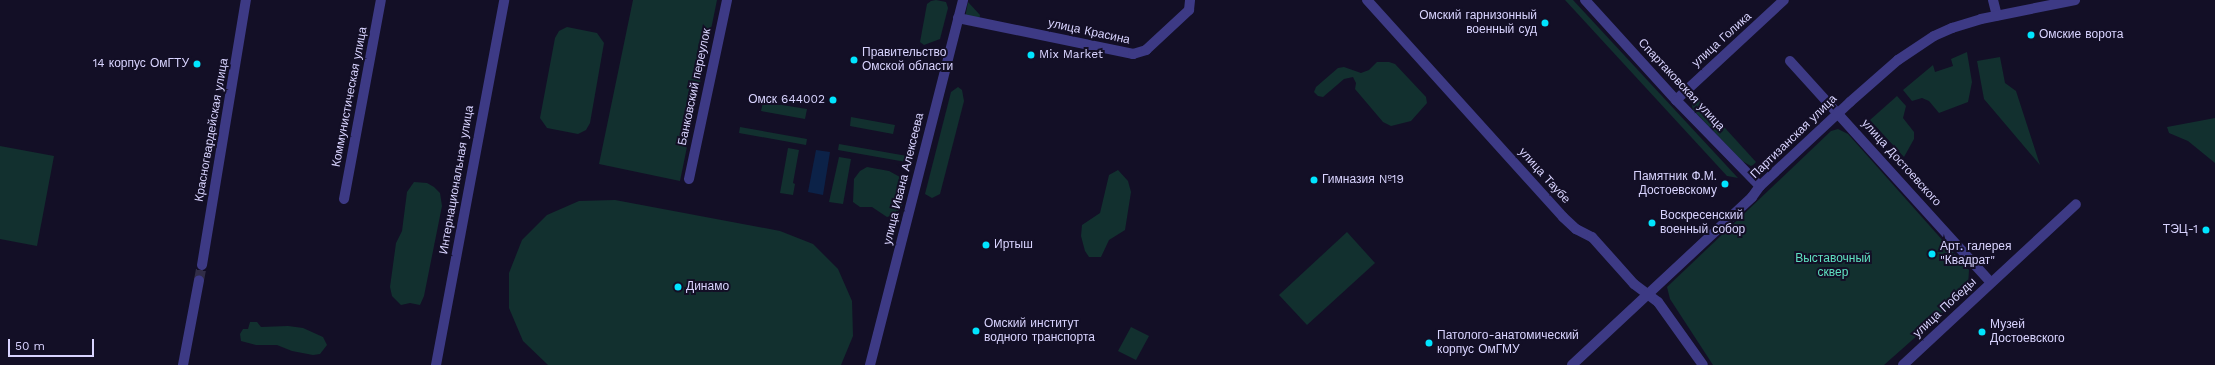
<!DOCTYPE html>
<html>
<head>
<meta charset="utf-8">
<style>
  body { margin:0 }
  #map { position:relative; width:2215px; height:365px; overflow:hidden; background:#130f26; font-family:"Work Sans",sans-serif }
  div>[style] { position:absolute }
  .green>* { inset:0; background:#12302f }
  .water>* { inset:0; background:#0c2248 }
  .minor-tunnel>* { height:10px; margin-top:-5px; transform-origin:0; background:repeating-linear-gradient(90deg,#312d47 0 10px,transparent 0 15px) }
  .minor>* { height:10px; margin:-5px; padding:0 5px; transform-origin:5px; border-radius:5px; background:#3d3a85 }
  .tertiary>* { height:10px; margin:-5px; padding:0 5px; transform-origin:5px; border-radius:5px; background:#3d3a85 }
  .dots>* { width:11px; height:11px; translate:-50% -50%; box-sizing:border-box; border:2px solid #130f26; border-radius:50% }
  span { translate:-50% -50%; white-space:nowrap; text-align:center; line-height:1.15; -webkit-text-stroke:4px #130f26; paint-order:stroke }
  .poi-label { font-size:12px; color:#d9d4ff }
  .right { translate:-100% -50%; text-align:right }
  .left { translate:0 -50%; text-align:left }
  .street-label { font-size:12px; color:#d9d4ff }
  .park-label { font-size:12px; color:#5fe0c0 }
  .scale { position:absolute; left:8px; top:339px; width:86px; height:18px; box-sizing:border-box; border:2px solid #d9d4ff; border-top:0; padding-left:5px; font-size:12px; line-height:14px; white-space:nowrap; color:#d9d4ff; -webkit-text-stroke:3px #130f26; paint-order:stroke }
</style>
</head>
<body>
<div id="map">
  <div class="green">
    <i style="clip-path:polygon(633px 0,717px 0,680px 181px,599px 164px)"></i>
    <i style="clip-path:polygon(936px 0,946px 2px,948px 8px,940px 39px,924px 45px,920px 42px,927px 4px,931px 1px)"></i>
    <i style="clip-path:polygon(1565px 0,1573px 0,1738px 178px,1727px 176px)"></i>
    <i style="clip-path:polygon(968px 2px,980px 15px,979px 21px,965px 18px)"></i>
    <i style="clip-path:polygon(567px 27px,597px 33px,604px 43px,590px 123px,586px 130px,578px 134px,547px 128px,540px 118px,555px 38px,559px 31px)"></i>
    <i style="clip-path:polygon(1967px 52px,1972px 82px,1968px 102px,1939px 113px,1929px 101px,1922px 98px,1912px 101px,1903px 90px,1933px 65px,1935px 72px,1953px 66px,1951px 59px)"></i>
    <i style="clip-path:polygon(2000px 57px,2005px 83px,2016px 91px,2040px 165px,1984px 99px,1977px 61px)"></i>
    <i style="clip-path:polygon(1377px 62px,1389px 62px,1395px 64px,1426px 97px,1427px 103px,1411px 121px,1391px 126px,1383px 122px,1355px 89px,1356px 83px,1353px 77px,1344px 79px,1323px 97px,1318px 96px,1314px 92px,1316px 87px,1338px 68px,1344px 67px,1361px 73px,1369px 70px)"></i>
    <i style="clip-path:polygon(958px 87px,962px 90px,964px 101px,940px 194px,932px 198px,925px 194px,951px 92px)"></i>
    <i style="clip-path:polygon(1695px 95px,1756px 162px,1753px 165px,1751px 166px,1742px 161px,1693px 110px,1691px 100px)"></i>
    <i style="clip-path:polygon(1897px 96px,1906px 106px,1903px 118px,1914px 132px,1914px 139px,1904px 157px,1870px 120px)"></i>
    <i style="clip-path:polygon(763px 102px,807px 109px,805px 119px,761px 111px)"></i>
    <i style="clip-path:polygon(851px 117px,895px 125px,893px 134px,850px 126px)"></i>
    <i style="clip-path:polygon(2215px 118px,2215px 163px,2188px 141px,2169px 133px,2167px 127px)"></i>
    <i style="clip-path:polygon(740px 127px,807px 139px,806px 145px,739px 133px)"></i>
    <i style="clip-path:polygon(1838px 129px,1848px 134px,1969px 270px,1968px 287px,1963px 295px,1884px 365px,1713px 365px,1670px 299px,1667px 287px,1831px 131px)"></i>
    <i style="clip-path:polygon(839px 144px,907px 156px,906px 162px,838px 150px)"></i>
    <i style="clip-path:polygon(0 146px,54px 156px,37px 246px,0 239px)"></i>
    <i style="clip-path:polygon(788px 148px,799px 150px,793px 183px,795px 184px,793px 195px,780px 193px)"></i>
    <i style="clip-path:polygon(839px 157px,851px 159px,843px 204px,829px 202px)"></i>
    <i style="clip-path:polygon(867px 167px,889px 171px,900px 177px,905px 193px,902px 206px,896px 214px,887px 217px,872px 207px,860px 207px,853px 202px,854px 179px,860px 171px)"></i>
    <i style="clip-path:polygon(1118px 170px,1128px 181px,1131px 192px,1125px 230px,1109px 240px,1101px 257px,1089px 257px,1085px 251px,1081px 236px,1082px 225px,1100px 213px,1109px 175px)"></i>
    <i style="clip-path:polygon(414px 182px,427px 183px,434px 187px,440px 193px,442px 206px,424px 296px,420px 305px,410px 303px,401px 305px,392px 296px,390px 287px,396px 243px,402px 231px,407px 192px)"></i>
    <i style="clip-path:polygon(615px 200px,780px 231px,813px 244px,838px 269px,852px 301px,853px 336px,841px 365px,548px 365px,523px 341px,509px 308px,509px 273px,522px 240px,547px 215px,579px 201px)"></i>
    <i style="clip-path:polygon(1347px 232px,1375px 263px,1307px 325px,1279px 295px)"></i>
    <i style="clip-path:polygon(250px 322px,257px 322px,261px 327px,288px 326px,303px 328px,323px 337px,327px 345px,320px 354px,313px 355px,292px 351px,277px 345px,256px 345px,241px 341px,240px 334px,243px 329px,248px 329px)"></i>
    <i style="clip-path:polygon(1131px 327px,1149px 336px,1136px 360px,1118px 351px)"></i>
  </div>
  <div class="water">
    <i style="clip-path:polygon(816px 150px,830px 152px,823px 195px,808px 192px)"></i>
  </div>
  <div class="minor-tunnel">
    <i style="left:199px;top:280px;width:15px;rotate:-79deg"></i>
  </div>
  <div class="minor">
    <i style="left:1367px;top:0;width:292px;rotate:47.9deg"></i>
    <i style="left:1563px;top:217px;width:18px;rotate:43deg"></i>
    <i style="left:1576px;top:229px;width:18px;rotate:27deg"></i>
    <i style="left:1592px;top:237px;width:63px;rotate:48.2deg"></i>
    <i style="left:1634px;top:284px;width:30px;rotate:37deg"></i>
    <i style="left:1658px;top:302px;width:77px;rotate:54.5deg"></i>
    <i style="left:1993px;top:0;width:16px;rotate:76deg"></i>
    <i style="left:958px;top:18px;width:179px;rotate:11.6deg"></i>
    <i style="left:1133px;top:54px;width:14px;rotate:-17deg"></i>
    <i style="left:1146px;top:50px;width:59px;rotate:-42.9deg"></i>
    <i style="left:1189px;top:10px;width:10px;rotate:-84deg"></i>
    <i style="left:1790px;top:61px;width:299px;rotate:47.8deg"></i>
    <i style="left:1676px;top:100px;width:147px;rotate:-42.8deg"></i>
    <i style="left:689px;top:179px;width:183px;rotate:-78deg"></i>
    <i style="left:344px;top:199px;width:202px;rotate:-79.5deg"></i>
    <i style="left:202px;top:265px;width:269px;rotate:-80.6deg"></i>
    <i style="left:183px;top:365px;width:86px;rotate:-79.3deg"></i>
    <i style="left:436px;top:365px;width:371px;rotate:-79.4deg"></i>
    <i style="left:870px;top:365px;width:377px;rotate:-75.7deg"></i>
    <i style="left:1572px;top:365px;width:246px;rotate:-43deg"></i>
    <i style="left:1752px;top:197px;width:14px;rotate:-54deg"></i>
    <i style="left:1903px;top:365px;width:236px;rotate:-42.9deg"></i>
  </div>
  <div class="tertiary">
    <i style="left:1585px;top:0;width:135px;rotate:47.7deg"></i>
    <i style="left:1676px;top:100px;width:120px;rotate:45.7deg"></i>
    <i style="left:1760px;top:186px;width:123px;rotate:-43deg"></i>
    <i style="left:1850px;top:102px;width:64px;rotate:-41.2deg"></i>
    <i style="left:1898px;top:60px;width:43px;rotate:-33.7deg"></i>
    <i style="left:1934px;top:36px;width:20px;rotate:-24deg"></i>
    <i style="left:1952px;top:28px;width:30px;rotate:-17deg"></i>
    <i style="left:1981px;top:19px;width:96px;rotate:-11.4deg"></i>
  </div>
  <div class="dots">
    <i style="left:1545px;top:23px;background:#00e5ff"></i>
    <i style="left:2031px;top:35px;background:#00e5ff"></i>
    <i style="left:1031px;top:55px;background:#00e5ff"></i>
    <i style="left:854px;top:60px;background:#00e5ff"></i>
    <i style="left:197px;top:64px;background:#00e5ff"></i>
    <i style="left:833px;top:100px;background:#00e5ff"></i>
    <i style="left:1314px;top:180px;background:#00e5ff"></i>
    <i style="left:1725px;top:184px;background:#00e5ff"></i>
    <i style="left:1652px;top:223px;background:#00e5ff"></i>
    <i style="left:2206px;top:230px;background:#00e5ff"></i>
    <i style="left:986px;top:245px;background:#00e5ff"></i>
    <i style="left:1932px;top:254px;background:#00e5ff"></i>
    <i style="left:678px;top:287px;background:#00e5ff"></i>
    <i style="left:976px;top:331px;background:#00e5ff"></i>
    <i style="left:1982px;top:332px;background:#00e5ff"></i>
    <i style="left:1429px;top:343px;background:#00e5ff"></i>
  </div>
  <div class="poi-label">
    <span class="right" style="left:1537px;top:23px">Омский гарнизонный<br>военный суд</span>
    <span class="left" style="left:2039px;top:35px">Омские ворота</span>
    <span class="left" style="left:862px;top:60px">Правительство<br>Омской области</span>
    <span class="left" style="left:1039px;top:55px">Mix Market</span>
    <span class="right" style="left:189px;top:64px">14 корпус ОмГТУ</span>
    <span class="right" style="left:825px;top:100px">Омск 644002</span>
    <span class="right" style="left:1717px;top:184px">Памятник Ф.М.<br>Достоевскому</span>
    <span class="left" style="left:1322px;top:180px">Гимназия №19</span>
    <span class="left" style="left:1660px;top:223px">Воскресенский<br>военный собор</span>
    <span class="right" style="left:2198px;top:230px">ТЭЦ-1</span>
    <span class="left" style="left:994px;top:245px">Иртыш</span>
    <span class="left" style="left:1940px;top:254px">Арт. галерея<br>"Квадрат"</span>
    <span class="left" style="left:686px;top:287px">Динамо</span>
    <span class="left" style="left:984px;top:331px">Омский институт<br>водного транспорта</span>
    <span class="left" style="left:1990px;top:332px">Музей<br>Достоевского</span>
    <span class="left" style="left:1437px;top:343px">Патолого-анатомический<br>корпус ОмГМУ</span>
  </div>
  <div class="street-label">
    <span style="left:1089px;top:32px;rotate:12deg">улица Красина</span>
    <span style="left:1722px;top:40px;rotate:-42deg">улица Голика</span>
    <span style="left:1681px;top:85px;rotate:47deg">Спартаковская улица</span>
    <span style="left:695px;top:87px;rotate:-78deg">Банковский переулок</span>
    <span style="left:350px;top:97px;rotate:-79deg">Коммунистическая улица</span>
    <span style="left:212px;top:130px;rotate:-80deg">Красногвардейская улица</span>
    <span style="left:1794px;top:137px;rotate:-44deg">Партизанская улица</span>
    <span style="left:1901px;top:163px;rotate:48deg">улица Достоевского</span>
    <span style="left:1544px;top:176px;rotate:48deg">улица Таубе</span>
    <span style="left:904px;top:179px;rotate:-76deg">улица Ивана Алексеева</span>
    <span style="left:457px;top:180px;rotate:-80deg">Интернациональная улица</span>
    <span style="left:1945px;top:308px;rotate:-43deg">улица Победы</span>
  </div>
  <div class="park-label">
    <span style="left:1833px;top:266px">Выставочный<br>сквер</span>
  </div>
  <div class="scale">50 m</div>
</div>
</body>
</html>
